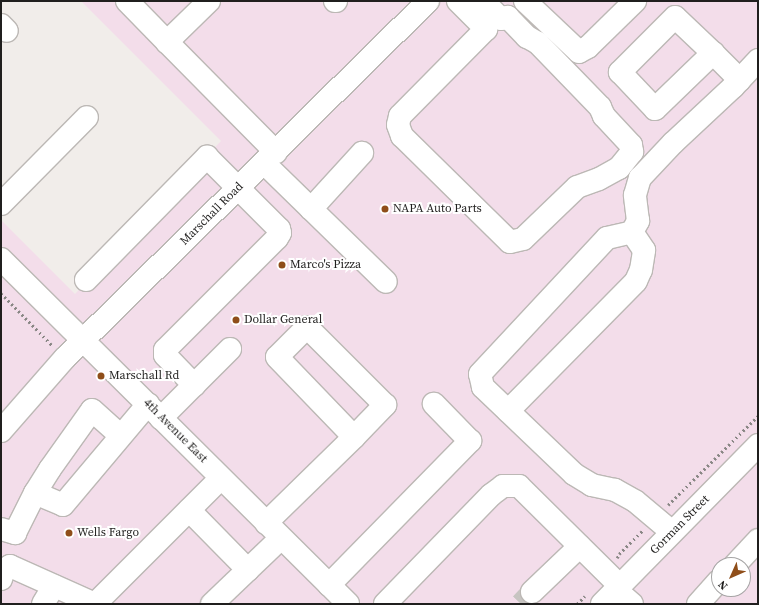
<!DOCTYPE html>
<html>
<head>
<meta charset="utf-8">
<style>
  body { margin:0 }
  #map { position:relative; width:759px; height:605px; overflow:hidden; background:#f1edea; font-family:"Source Serif 4",serif }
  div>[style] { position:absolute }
  .commercial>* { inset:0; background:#f3ddea }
  .minor-tunnel>* { height:22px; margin-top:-11px; transform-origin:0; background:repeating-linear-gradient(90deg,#c7c4c1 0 22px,transparent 0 33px) }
  .path>* { height:2.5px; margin-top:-1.25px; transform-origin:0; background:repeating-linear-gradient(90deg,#898785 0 2px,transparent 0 5px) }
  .roads { filter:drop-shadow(1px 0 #bcb8b5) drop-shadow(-1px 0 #bcb8b5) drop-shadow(0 1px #bcb8b5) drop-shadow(0 -1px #bcb8b5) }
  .minor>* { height:22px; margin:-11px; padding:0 11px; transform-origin:11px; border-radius:11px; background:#fff }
  .major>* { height:22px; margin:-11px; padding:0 11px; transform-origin:11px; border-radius:11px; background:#fff }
  .dots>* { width:11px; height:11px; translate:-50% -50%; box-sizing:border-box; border:2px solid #fff; border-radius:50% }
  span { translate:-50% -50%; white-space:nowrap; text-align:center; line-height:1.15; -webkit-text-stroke:4px #fff; paint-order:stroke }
  .poi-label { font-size:12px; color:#201f1e }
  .left { translate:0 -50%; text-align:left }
  .street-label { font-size:12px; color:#201f1e }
  .frame { position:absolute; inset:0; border:2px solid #201f1e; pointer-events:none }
  .north { position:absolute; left:711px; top:557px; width:40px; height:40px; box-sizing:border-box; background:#fff; border:1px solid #a6a5a5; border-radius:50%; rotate:225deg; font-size:11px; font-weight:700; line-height:16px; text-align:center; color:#201f1e }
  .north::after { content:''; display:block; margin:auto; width:14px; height:18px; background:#8f4e1a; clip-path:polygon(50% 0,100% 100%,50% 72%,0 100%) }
</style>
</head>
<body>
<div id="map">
  <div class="commercial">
    <i style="clip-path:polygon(evenodd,81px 1px,758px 1px,758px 604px,1px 604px,1px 220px,75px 294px,221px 141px,81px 1px,719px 565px,743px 565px,743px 589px,719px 589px,719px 565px)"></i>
  </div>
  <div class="minor-tunnel">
    <i style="left:521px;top:604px;width:16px;rotate:-47deg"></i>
  </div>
  <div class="path">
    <i style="left:1px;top:293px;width:73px;rotate:45.6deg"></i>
    <i style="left:668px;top:505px;width:127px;rotate:-44.7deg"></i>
    <i style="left:617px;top:558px;width:4px;rotate:-63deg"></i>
    <i style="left:619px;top:554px;width:33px;rotate:-45deg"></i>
    <i style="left:577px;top:604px;width:11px;rotate:-45deg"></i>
  </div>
  <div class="roads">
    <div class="minor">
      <i style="left:127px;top:1px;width:57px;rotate:45.7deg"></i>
      <i style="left:209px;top:1px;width:59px;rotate:135.7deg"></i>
      <i style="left:167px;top:42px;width:155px;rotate:45.3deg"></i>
      <i style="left:335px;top:1px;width:1px"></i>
      <i style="left:458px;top:1px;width:40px;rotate:45deg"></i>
      <i style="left:486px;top:29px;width:122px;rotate:134.7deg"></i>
      <i style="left:400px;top:116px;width:9px;rotate:103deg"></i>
      <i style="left:398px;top:125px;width:12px;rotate:70deg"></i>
      <i style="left:402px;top:136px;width:151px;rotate:44.5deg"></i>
      <i style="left:510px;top:242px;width:13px;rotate:-13deg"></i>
      <i style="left:523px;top:239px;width:75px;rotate:-43.9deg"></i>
      <i style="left:577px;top:187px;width:23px;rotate:-20deg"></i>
      <i style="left:599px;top:179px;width:23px;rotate:-29deg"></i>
      <i style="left:619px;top:168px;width:21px;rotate:-51deg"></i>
      <i style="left:632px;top:152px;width:7px;rotate:-98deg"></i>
      <i style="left:631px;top:145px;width:40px;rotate:-133deg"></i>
      <i style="left:604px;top:116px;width:10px;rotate:-114deg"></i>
      <i style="left:600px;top:107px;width:89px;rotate:-134.1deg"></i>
      <i style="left:538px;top:43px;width:13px;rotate:-151deg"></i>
      <i style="left:527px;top:37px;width:28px;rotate:-134deg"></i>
      <i style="left:508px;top:17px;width:7px;rotate:164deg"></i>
      <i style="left:501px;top:19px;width:25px;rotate:-135deg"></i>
      <i style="left:525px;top:1px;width:74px;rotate:43.4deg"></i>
      <i style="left:579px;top:52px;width:10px;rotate:-29deg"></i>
      <i style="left:588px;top:47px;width:66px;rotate:-44.4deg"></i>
      <i style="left:1px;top:25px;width:8px;rotate:45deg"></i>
      <i style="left:713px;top:53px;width:52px;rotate:-136.5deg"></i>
      <i style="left:675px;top:17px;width:78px;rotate:135deg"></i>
      <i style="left:620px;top:72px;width:51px;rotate:46.6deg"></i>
      <i style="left:655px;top:109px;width:81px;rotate:-44deg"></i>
      <i style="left:713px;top:53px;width:38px;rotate:45deg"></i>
      <i style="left:264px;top:163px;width:170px;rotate:44.3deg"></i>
      <i style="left:1px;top:204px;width:122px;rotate:-45.3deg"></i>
      <i style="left:311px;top:209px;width:76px;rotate:-47.7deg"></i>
      <i style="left:1px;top:259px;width:489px;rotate:44.8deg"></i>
      <i style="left:86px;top:280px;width:173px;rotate:-45.5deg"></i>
      <i style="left:207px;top:157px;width:102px;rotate:45deg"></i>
      <i style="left:279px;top:229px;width:4px;rotate:76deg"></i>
      <i style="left:280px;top:233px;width:6px;rotate:121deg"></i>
      <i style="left:277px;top:238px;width:158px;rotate:135deg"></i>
      <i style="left:165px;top:350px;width:5px;rotate:90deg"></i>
      <i style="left:165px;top:355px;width:42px;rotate:46deg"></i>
      <i style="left:194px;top:385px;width:47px;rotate:135deg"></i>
      <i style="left:194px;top:385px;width:51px;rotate:-45deg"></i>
      <i style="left:508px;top:411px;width:182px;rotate:-45.4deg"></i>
      <i style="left:636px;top:281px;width:12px;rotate:-66deg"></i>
      <i style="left:641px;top:270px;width:20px;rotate:-81deg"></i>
      <i style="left:644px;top:250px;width:22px;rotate:-124deg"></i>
      <i style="left:35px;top:493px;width:30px;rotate:23deg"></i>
      <i style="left:63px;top:505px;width:132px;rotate:-49.9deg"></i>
      <i style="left:189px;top:510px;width:84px;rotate:45.5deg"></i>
      <i style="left:266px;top:523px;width:123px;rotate:-44.3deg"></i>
      <i style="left:354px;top:437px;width:45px;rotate:-45.9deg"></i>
      <i style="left:385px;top:405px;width:110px;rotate:-135deg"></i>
      <i style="left:307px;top:327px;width:42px;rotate:135deg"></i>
      <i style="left:277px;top:357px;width:111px;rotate:46.1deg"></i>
      <i style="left:1px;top:529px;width:15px;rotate:16deg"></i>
      <i style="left:15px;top:533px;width:45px;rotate:-63.4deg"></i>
      <i style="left:35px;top:493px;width:28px;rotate:-58deg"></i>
      <i style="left:50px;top:469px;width:72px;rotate:-54.6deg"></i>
      <i style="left:92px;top:410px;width:38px;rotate:42deg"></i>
      <i style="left:672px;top:532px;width:48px;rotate:-140deg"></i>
      <i style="left:635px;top:501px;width:23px;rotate:-151deg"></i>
      <i style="left:615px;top:490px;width:24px;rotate:-168deg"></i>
      <i style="left:592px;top:485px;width:21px;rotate:-149deg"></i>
      <i style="left:574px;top:474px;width:126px;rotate:-136.3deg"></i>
      <i style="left:483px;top:387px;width:13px;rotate:-103deg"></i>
      <i style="left:480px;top:374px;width:186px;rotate:-47deg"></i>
      <i style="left:607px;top:238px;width:26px;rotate:-13deg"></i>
      <i style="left:632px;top:232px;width:13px;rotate:-61deg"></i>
      <i style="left:638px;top:221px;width:26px;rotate:-97deg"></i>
      <i style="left:635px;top:195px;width:18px;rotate:-74deg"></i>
      <i style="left:640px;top:178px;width:48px;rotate:-46.7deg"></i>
      <i style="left:673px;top:143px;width:82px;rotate:-43deg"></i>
      <i style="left:733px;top:87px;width:37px;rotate:-47deg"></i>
      <i style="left:735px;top:565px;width:34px;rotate:-47deg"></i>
      <i style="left:1px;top:579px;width:9px;rotate:-72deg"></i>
      <i style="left:4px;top:570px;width:7px;rotate:-34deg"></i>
      <i style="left:10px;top:566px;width:93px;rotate:24.1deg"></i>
      <i style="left:95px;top:604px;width:178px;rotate:-45deg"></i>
      <i style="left:329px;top:585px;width:202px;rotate:-45.6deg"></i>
      <i style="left:470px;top:441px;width:52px;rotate:-134.2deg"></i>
      <i style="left:616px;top:590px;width:21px;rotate:41deg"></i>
      <i style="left:532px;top:592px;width:66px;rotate:-43.8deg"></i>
      <i style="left:43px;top:604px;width:21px;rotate:-59deg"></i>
      <i style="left:212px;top:604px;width:95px;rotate:-43.7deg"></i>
      <i style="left:385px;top:604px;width:152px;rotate:-45.8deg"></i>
      <i style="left:491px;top:495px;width:15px;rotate:-37deg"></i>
      <i style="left:503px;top:486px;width:16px"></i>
      <i style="left:519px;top:486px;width:142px;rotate:44.7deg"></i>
      <i style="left:602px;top:604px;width:223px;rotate:-45.5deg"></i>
      <i style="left:698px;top:604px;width:31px;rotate:-48deg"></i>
    </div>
    <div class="major">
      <i style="left:1px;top:431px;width:97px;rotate:-48.8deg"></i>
      <i style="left:65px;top:358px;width:509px;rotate:-44.52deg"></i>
    </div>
  </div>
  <div class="dots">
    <i style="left:385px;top:209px;background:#8f4e1a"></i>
    <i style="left:282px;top:265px;background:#8f4e1a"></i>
    <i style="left:236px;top:320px;background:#8f4e1a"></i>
    <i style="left:101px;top:376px;background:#8f4e1a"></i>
    <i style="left:69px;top:533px;background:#8f4e1a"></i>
  </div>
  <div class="poi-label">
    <span class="left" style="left:393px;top:209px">NAPA Auto Parts</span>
    <span class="left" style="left:290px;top:265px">Marco's Pizza</span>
    <span class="left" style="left:244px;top:320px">Dollar General</span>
    <span class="left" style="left:109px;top:376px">Marschall Rd</span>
    <span class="left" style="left:77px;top:533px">Wells Fargo</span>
  </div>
  <div class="street-label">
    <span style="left:212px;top:214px;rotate:-45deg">Marschall Road</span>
    <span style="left:175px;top:431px;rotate:45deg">4th Avenue East</span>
    <span style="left:680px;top:525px;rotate:-45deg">Gorman Street</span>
  </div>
  <div class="frame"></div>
  <div class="north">N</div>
</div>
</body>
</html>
